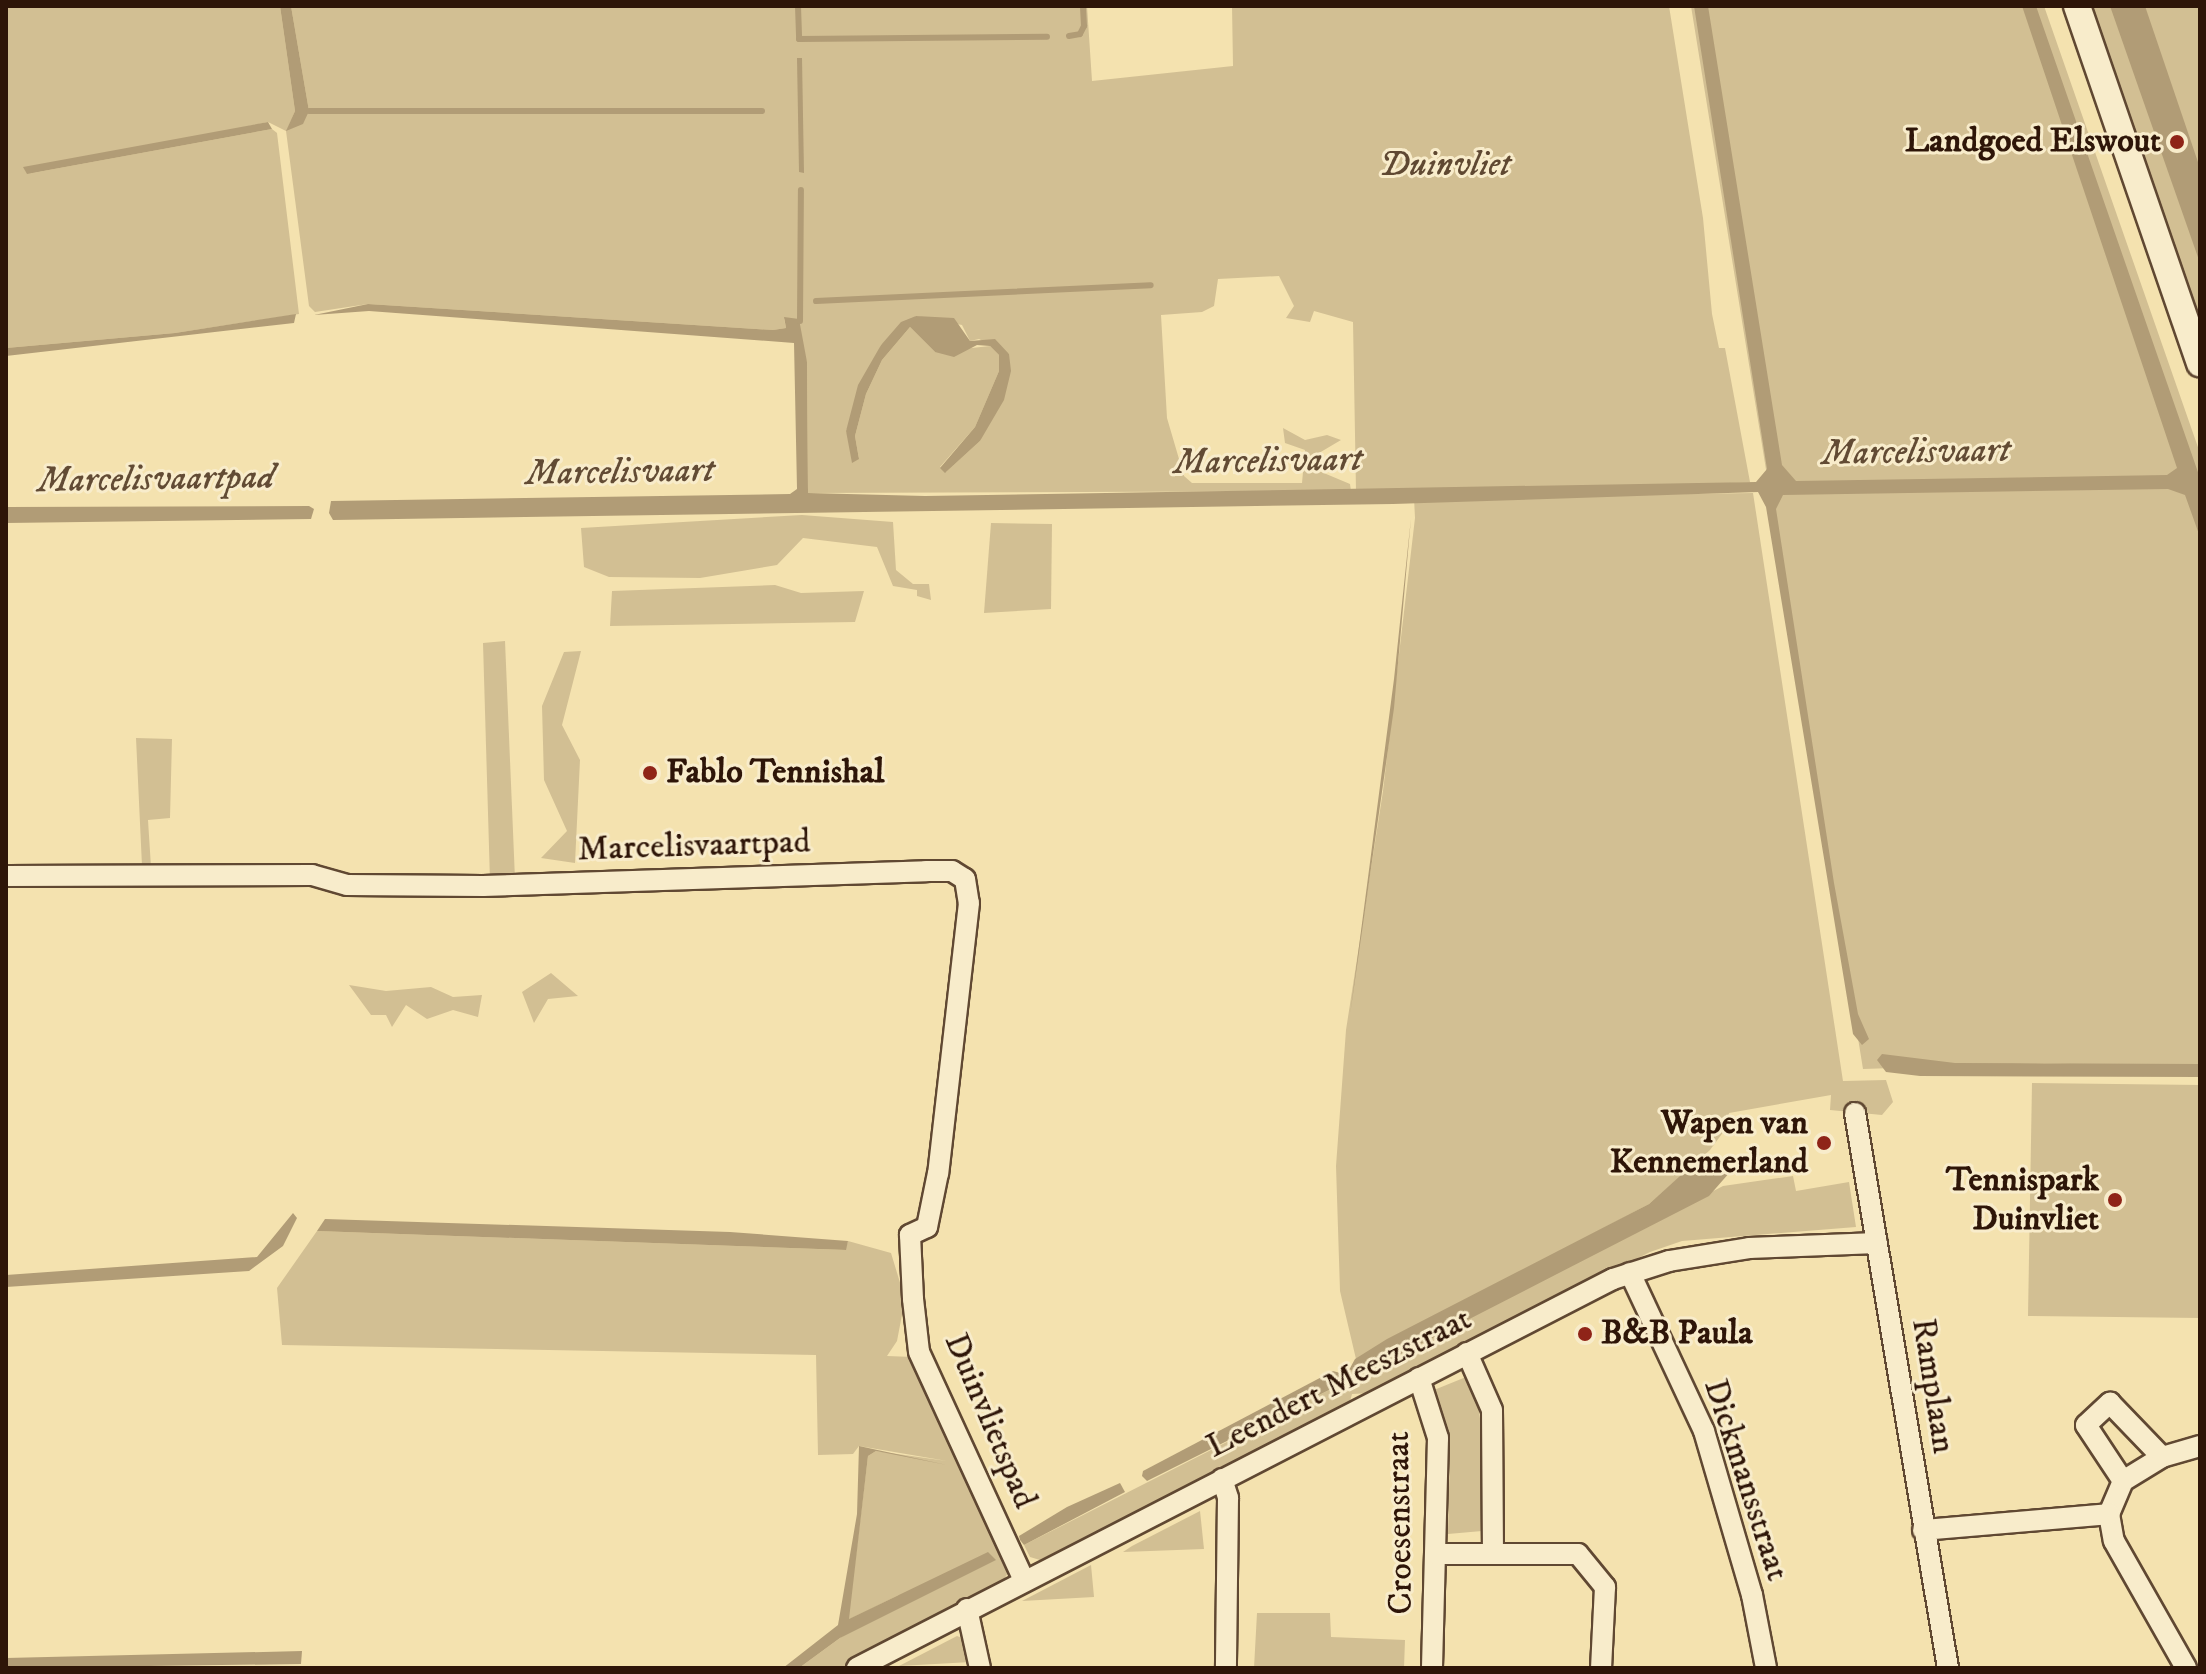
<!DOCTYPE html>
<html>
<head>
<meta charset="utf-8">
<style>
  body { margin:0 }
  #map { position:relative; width:2206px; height:1674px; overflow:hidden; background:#f4e2af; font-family:"IM FELL DW Pica",serif }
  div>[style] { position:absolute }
  .green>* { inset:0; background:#d2bf93 }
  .water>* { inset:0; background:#b19c76 }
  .stream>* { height:6px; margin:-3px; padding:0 3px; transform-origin:3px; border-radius:3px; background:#b19c76 }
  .roads { filter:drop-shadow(2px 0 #604832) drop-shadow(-2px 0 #604832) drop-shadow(0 2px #604832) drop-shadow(0 -2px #604832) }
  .minor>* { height:20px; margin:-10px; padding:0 10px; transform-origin:10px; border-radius:10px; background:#f8eccb }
  .tertiary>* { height:26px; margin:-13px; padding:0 13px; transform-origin:13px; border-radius:13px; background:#f8eccb }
  .dots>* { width:22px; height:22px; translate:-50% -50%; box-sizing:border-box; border:4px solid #f8eccb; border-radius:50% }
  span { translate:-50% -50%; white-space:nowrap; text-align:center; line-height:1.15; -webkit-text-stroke:6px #f8eccb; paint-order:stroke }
  .poi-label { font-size:34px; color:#2e1508; font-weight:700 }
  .right { translate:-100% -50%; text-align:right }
  .left { translate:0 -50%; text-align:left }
  .park-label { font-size:34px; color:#5f4832; font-style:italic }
  .street-label { font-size:34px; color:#2e1508 }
  .water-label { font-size:36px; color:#624b34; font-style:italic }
  .frame { position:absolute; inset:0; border:8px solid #2e1508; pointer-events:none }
</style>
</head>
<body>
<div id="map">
  <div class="green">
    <i style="clip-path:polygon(evenodd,6px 6px,280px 6px,295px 111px,287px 130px,309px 111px,291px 6px,1087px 6px,1092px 81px,1233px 66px,1232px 6px,1669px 6px,1703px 218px,1712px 314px,1719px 348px,1725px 348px,1750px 482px,1432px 498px,1753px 493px,1843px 1081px,1886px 1080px,1893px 1102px,1882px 1115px,1830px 1110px,1831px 1095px,1729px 1113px,1727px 1127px,1710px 1150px,1649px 1204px,1356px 1359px,1340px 1291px,1336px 1166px,1346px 1030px,1383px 791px,1415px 518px,1414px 498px,1356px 491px,1353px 322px,1314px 311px,1310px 322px,1286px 318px,1294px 306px,1279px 276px,1218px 279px,1214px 306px,1202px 312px,1161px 315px,1167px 418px,1184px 476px,1192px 483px,1302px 483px,1305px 450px,1285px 443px,1283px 428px,1305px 440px,1327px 435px,1341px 440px,1319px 453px,1319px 471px,1350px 484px,1351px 491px,808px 493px,807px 362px,784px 318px,786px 328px,773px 330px,368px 304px,315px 312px,309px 306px,286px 131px,268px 122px,27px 174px,272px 129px,277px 133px,299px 314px,175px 333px,6px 348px,6px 6px,916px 316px,962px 325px,970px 341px,979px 339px,1009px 354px,980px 441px,946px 472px,940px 467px,975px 427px,999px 371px,999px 355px,990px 346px,935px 352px,910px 327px,882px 360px,866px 394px,855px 436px,859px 459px,846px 431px,881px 345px,916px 316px)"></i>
    <i style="clip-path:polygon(1691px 6px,2044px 6px,2200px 453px,2200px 1069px,2044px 1063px,1863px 1069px)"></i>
    <i style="clip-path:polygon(2089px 6px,2200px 6px,2200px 326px)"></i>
    <i style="clip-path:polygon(802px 515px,893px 522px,896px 570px,913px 584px,929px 584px,931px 600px,917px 596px,917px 590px,893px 586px,877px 547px,803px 538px,777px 565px,700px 578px,609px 577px,584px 567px,581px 528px)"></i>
    <i style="clip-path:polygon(991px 523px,1052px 524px,1051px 609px,984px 613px)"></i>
    <i style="clip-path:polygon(775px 585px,801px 593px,864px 591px,855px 622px,610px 626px,612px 591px)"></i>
    <i style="clip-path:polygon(505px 641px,515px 879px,490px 881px,483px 643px)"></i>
    <i style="clip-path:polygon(581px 651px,562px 725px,580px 760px,575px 863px,541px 858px,567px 831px,544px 780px,542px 706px,564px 652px)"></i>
    <i style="clip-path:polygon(136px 738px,172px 739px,170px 818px,148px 820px,151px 867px,142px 866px)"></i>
    <i style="clip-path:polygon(551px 973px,578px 996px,548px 999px,534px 1023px,522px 992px)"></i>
    <i style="clip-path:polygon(349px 985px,386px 991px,431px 987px,453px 997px,482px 995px,478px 1017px,453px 1010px,427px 1019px,406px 1005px,392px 1027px,386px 1015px,371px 1015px)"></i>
    <i style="clip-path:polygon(2032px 1083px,2200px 1085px,2200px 1318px,2028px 1316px)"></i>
    <i style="clip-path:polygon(1793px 1176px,1796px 1191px,1849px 1182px,1856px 1227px,1682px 1241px,1650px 1252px,1372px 1393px,1352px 1394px,1349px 1405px,1040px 1560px,1030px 1557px,1024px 1545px,1339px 1385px,1341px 1374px,1349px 1370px,1364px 1373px,1723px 1186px)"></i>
    <i style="clip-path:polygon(317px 1231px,845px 1250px,848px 1241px,891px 1253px,905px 1299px,897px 1341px,887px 1356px,913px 1357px,1009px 1571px,1003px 1581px,841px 1668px,799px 1668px,899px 1595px,848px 1620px,868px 1456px,876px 1451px,947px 1461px,859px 1446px,853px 1454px,818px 1455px,816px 1355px,282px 1345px,277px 1288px)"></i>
    <i style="clip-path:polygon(1466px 1377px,1478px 1404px,1484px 1447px,1482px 1531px,1448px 1534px,1450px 1443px,1434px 1390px)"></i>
    <i style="clip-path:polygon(1200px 1511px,1204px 1549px,1123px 1552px,1132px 1546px)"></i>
    <i style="clip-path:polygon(1091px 1565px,1094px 1597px,1022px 1601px)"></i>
    <i style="clip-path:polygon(1257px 1613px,1330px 1613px,1331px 1637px,1405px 1640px,1404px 1668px,1254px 1668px)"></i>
    <i style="clip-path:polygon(957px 1636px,967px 1640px,971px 1662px,899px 1666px)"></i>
  </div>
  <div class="water">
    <i style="clip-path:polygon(280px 6px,291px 6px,309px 111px,303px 124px,286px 131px,295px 111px)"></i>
    <i style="clip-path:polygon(1694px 6px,1708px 6px,1782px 465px,1796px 481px,2167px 475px,2177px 468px,2022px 6px,2036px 6px,2200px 478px,2200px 537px,2185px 495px,2168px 489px,1783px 495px,1776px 509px,1834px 883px,1858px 1014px,1869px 1039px,1862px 1045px,1853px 1034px,1766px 507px,1758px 492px,1393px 504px,333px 520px,329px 513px,331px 501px,790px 494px,797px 489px,794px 343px,369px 311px,314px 315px,368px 304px,773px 330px,786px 328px,784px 317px,799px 319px,807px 362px,808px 493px,925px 496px,1756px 482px,1767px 469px)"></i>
    <i style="clip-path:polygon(2110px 6px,2145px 6px,2200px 168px,2200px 263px)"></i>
    <i style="clip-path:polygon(797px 58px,802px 58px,804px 173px,799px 172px)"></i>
    <i style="clip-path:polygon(268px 122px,272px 129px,27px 174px,23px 167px)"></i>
    <i style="clip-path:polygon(296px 314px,294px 323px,6px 356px,6px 348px,175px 333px)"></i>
    <i style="clip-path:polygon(916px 316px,954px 318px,970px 341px,995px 339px,1009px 354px,1011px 371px,1004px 400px,980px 441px,945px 473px,940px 468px,975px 427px,999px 371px,999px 355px,990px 346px,977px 345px,954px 357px,935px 352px,910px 327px,882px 360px,866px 394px,855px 436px,859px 459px,852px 463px,846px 431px,858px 385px,881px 345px,901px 322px)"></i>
    <i style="clip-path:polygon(309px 506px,314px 509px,311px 519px,6px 523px,6px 507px)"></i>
    <i style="clip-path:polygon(1411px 518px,1394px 708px,1350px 1015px,1394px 679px)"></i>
    <i style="clip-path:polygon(1882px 1054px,1955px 1063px,2200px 1064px,2200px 1077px,1920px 1076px,1886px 1072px,1877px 1060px)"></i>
    <i style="clip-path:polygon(1701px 1157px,1728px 1165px,1730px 1172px,1709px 1196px,1364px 1373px,1349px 1370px,1355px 1359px,1387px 1339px,1649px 1204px)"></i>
    <i style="clip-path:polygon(293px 1213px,297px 1218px,283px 1246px,249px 1271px,6px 1287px,6px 1275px,257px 1257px)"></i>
    <i style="clip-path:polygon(325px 1219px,730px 1232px,848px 1241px,846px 1250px,317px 1231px)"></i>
    <i style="clip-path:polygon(1333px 1371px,1340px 1373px,1339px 1385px,1147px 1481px,1142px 1476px,1143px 1471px)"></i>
    <i style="clip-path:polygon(859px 1446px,947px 1465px,876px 1451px,868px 1456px,849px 1619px,988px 1552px,996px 1560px,840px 1638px,799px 1668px,783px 1668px,838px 1625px,857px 1514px)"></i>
    <i style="clip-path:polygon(1120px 1483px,1125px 1492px,1024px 1545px,1020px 1540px,1019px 1536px,1067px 1507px)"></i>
    <i style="clip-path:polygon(302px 1651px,301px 1664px,6px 1668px,6px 1658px)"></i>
  </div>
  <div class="stream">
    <i style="left:798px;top:6px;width:33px;rotate:88deg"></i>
    <i style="left:799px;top:39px;width:248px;rotate:-0.5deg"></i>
    <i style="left:1069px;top:36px;width:11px;rotate:-10deg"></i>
    <i style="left:1080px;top:34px;width:9px;rotate:-63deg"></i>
    <i style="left:1084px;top:26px;width:20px;rotate:-93deg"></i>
    <i style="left:309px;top:111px;width:453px"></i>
    <i style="left:816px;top:301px;width:335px;rotate:-2.7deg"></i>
    <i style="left:800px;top:321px;width:131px;rotate:-89.6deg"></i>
  </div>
  <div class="roads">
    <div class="minor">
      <i style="left:6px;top:876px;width:306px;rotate:-0.2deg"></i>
      <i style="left:312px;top:875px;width:36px;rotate:16deg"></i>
      <i style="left:347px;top:885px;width:136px;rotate:0.4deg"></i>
      <i style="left:483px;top:886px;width:443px;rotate:-1.9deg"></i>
      <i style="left:926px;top:871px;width:26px"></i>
      <i style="left:952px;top:871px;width:15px;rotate:32deg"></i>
      <i style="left:965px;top:879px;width:24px;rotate:81deg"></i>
      <i style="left:969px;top:903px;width:272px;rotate:96.5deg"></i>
      <i style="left:938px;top:1173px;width:55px;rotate:101.5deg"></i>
      <i style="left:927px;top:1227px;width:19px;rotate:155deg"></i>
      <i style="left:910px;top:1235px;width:64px;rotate:87.3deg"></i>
      <i style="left:913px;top:1299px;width:53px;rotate:83.5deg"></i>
      <i style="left:919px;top:1352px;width:251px;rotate:65.3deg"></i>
      <i style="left:1855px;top:1113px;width:563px;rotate:80.49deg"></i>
      <i style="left:1630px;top:1273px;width:174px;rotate:64.9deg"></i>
      <i style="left:1704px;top:1431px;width:171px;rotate:73.7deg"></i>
      <i style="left:1752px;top:1595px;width:74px;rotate:79.1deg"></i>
      <i style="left:1467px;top:1353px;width:62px;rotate:66.3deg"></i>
      <i style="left:1492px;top:1410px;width:142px;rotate:89.6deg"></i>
      <i style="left:1419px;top:1378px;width:63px;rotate:72.4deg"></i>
      <i style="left:1438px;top:1438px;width:230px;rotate:91.5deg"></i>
      <i style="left:1222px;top:1479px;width:20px;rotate:72deg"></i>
      <i style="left:1228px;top:1498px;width:170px;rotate:90.7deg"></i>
      <i style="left:2123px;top:1481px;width:67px;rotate:-123.5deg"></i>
      <i style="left:2086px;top:1425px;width:33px;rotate:-43deg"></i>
      <i style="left:2110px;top:1403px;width:75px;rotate:46.1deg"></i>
      <i style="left:2109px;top:1514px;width:27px;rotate:80deg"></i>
      <i style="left:2114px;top:1541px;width:146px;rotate:60.4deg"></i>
      <i style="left:2109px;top:1514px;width:36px;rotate:-67deg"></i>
      <i style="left:2123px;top:1481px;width:46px;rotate:-31.6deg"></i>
      <i style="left:2162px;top:1457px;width:40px;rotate:-16deg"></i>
      <i style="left:1923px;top:1530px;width:187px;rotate:-4.9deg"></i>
      <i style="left:1436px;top:1554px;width:142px"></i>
      <i style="left:1578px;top:1554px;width:43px;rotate:50.7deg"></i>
      <i style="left:1605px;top:1587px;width:81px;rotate:92.8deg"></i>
      <i style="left:967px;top:1609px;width:60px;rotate:77.6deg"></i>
      <i style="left:857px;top:1668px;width:850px;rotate:-27.23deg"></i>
      <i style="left:1613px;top:1279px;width:59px;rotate:-17.8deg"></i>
      <i style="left:1669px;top:1261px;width:81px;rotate:-9.2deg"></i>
      <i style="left:1749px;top:1248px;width:128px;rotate:-2.2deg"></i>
    </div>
    <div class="tertiary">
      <i style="left:2077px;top:6px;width:378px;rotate:71deg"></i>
    </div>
  </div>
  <div class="dots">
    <i style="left:2177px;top:142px;background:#8f2418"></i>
    <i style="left:650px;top:773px;background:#8f2418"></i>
    <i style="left:1824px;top:1143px;background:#8f2418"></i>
    <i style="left:2115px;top:1200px;background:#8f2418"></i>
    <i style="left:1585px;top:1334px;background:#8f2418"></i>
  </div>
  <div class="poi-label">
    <span class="right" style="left:2161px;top:142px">Landgoed Elswout</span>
    <span class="left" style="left:666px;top:773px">Fablo Tennishal</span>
    <span class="right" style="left:1808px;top:1143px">Wapen van<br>Kennemerland</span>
    <span class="right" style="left:2099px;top:1200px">Tennispark<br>Duinvliet</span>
    <span class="left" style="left:1601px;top:1334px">B&amp;B Paula</span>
  </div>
  <div class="park-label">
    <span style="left:1445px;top:166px">Duinvliet</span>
  </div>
  <div class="street-label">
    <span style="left:694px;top:846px;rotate:-2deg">Marcelisvaartpad</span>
    <span style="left:1339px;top:1383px;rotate:-27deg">Leendert Meeszstraat</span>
    <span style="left:1933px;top:1386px;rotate:81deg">Ramplaan</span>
    <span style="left:990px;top:1421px;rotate:67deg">Duinvlietspad</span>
    <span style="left:1746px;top:1480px;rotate:72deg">Dickmansstraat</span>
    <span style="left:1400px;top:1523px;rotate:-91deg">Croesenstraat</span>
  </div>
  <div class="water-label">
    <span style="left:1916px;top:452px;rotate:-1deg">Marcelisvaart</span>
    <span style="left:1268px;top:461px;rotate:-1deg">Marcelisvaart</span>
    <span style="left:620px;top:472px;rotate:-1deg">Marcelisvaart</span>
    <span style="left:156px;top:479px;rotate:-1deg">Marcelisvaartpad</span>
  </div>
  <div class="frame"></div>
</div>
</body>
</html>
